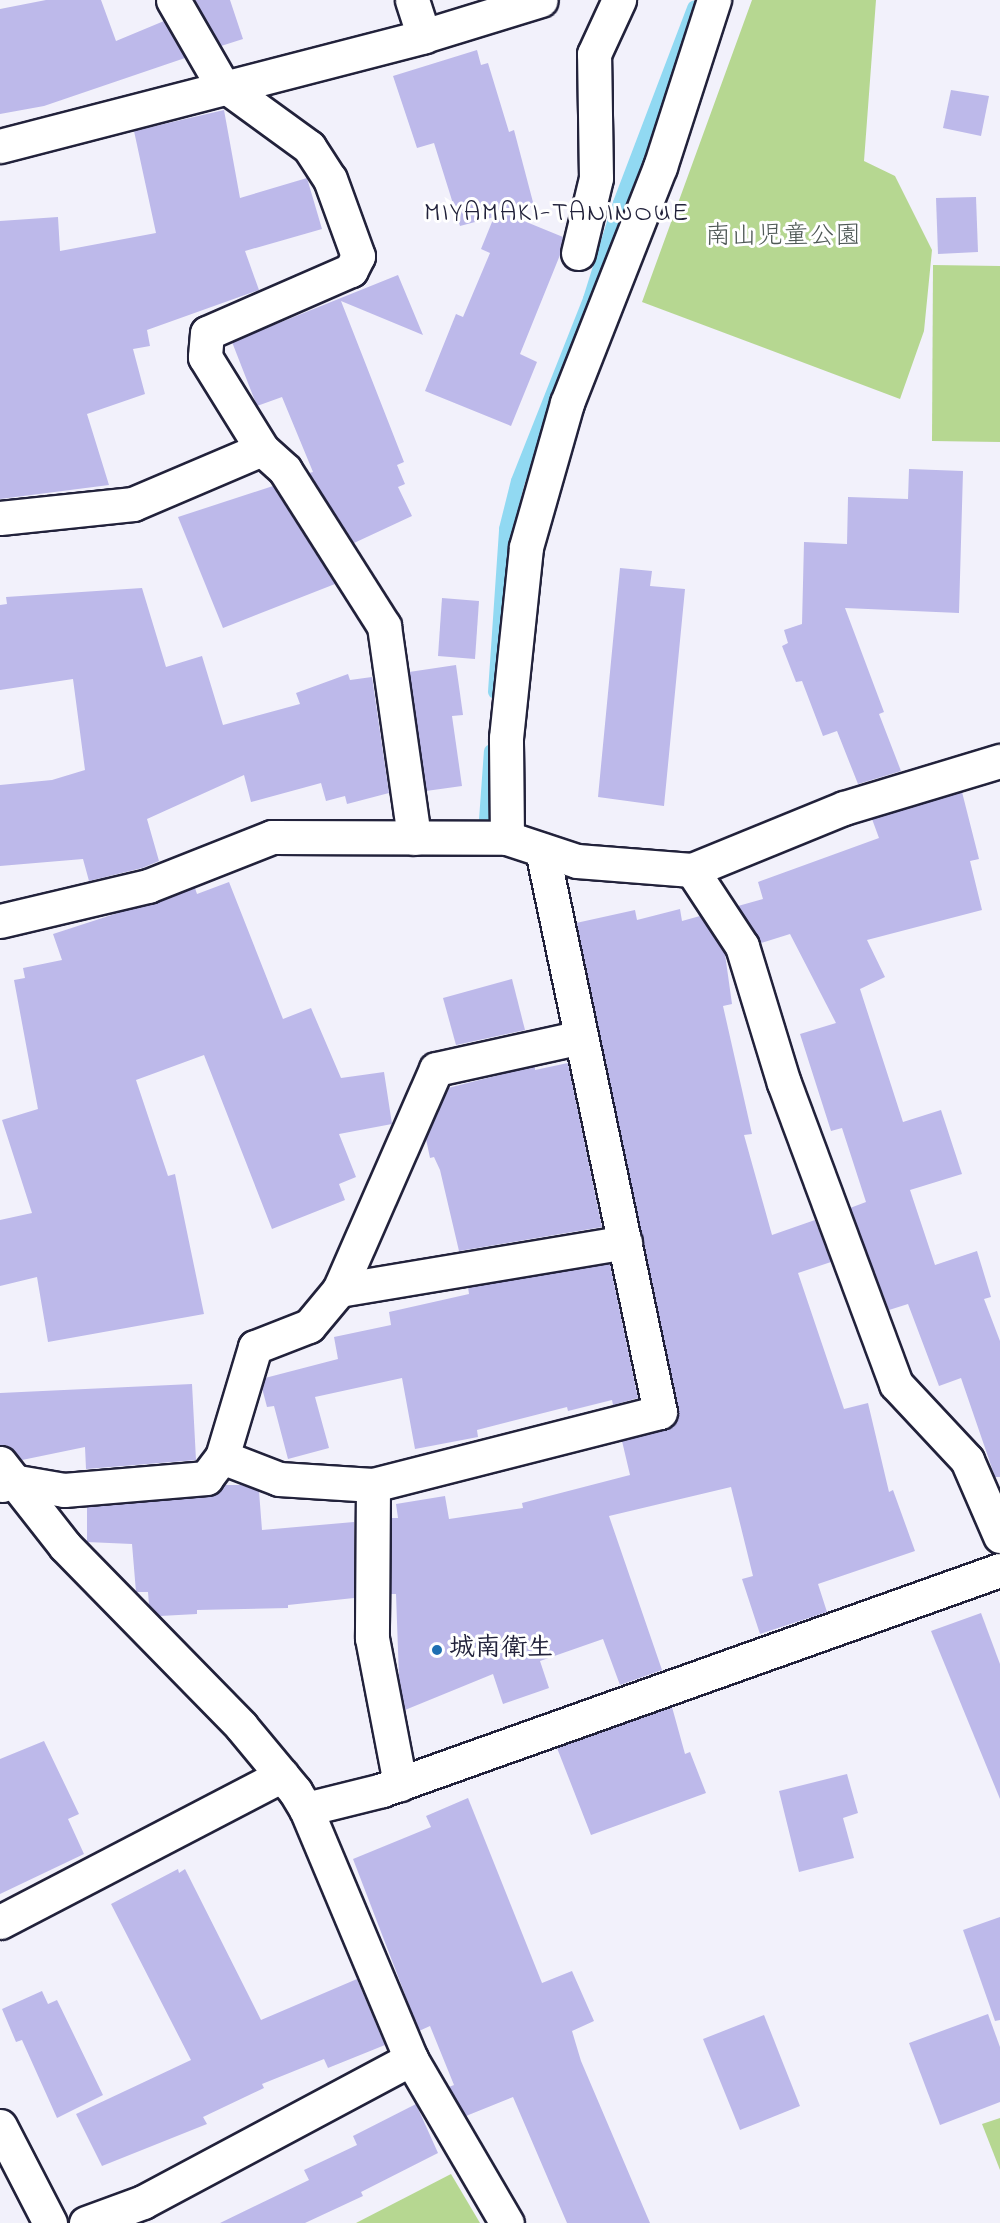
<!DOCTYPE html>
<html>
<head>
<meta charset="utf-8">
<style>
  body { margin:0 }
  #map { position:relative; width:1000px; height:2223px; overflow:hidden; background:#f2f1fb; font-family:"Indie Flower","Klee One",sans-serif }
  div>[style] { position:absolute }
  .green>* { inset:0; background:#b6d791 }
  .stream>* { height:14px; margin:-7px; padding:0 7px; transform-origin:7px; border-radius:7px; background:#91d9f2 }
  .building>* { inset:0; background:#bdb9ea }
  .roads { filter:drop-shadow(2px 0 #22223b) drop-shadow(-2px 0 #22223b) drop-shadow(0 2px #22223b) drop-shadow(0 -2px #22223b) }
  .minor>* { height:33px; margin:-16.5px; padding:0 16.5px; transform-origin:16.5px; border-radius:16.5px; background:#fff }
  .tertiary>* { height:33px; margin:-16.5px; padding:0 16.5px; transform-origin:16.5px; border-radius:16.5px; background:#fff }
  .dots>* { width:16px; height:16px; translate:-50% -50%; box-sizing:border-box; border:3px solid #fff; border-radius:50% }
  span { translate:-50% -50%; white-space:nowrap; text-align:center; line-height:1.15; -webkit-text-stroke:6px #fff; paint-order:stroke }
  .park-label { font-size:26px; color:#4e5855 }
  .poi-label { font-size:26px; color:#22223b; font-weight:700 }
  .left { translate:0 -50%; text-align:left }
  .neighbourhood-label { font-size:27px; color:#22223b; letter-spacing:1.5px }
</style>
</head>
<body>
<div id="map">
  <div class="green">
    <i style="clip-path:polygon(752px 0,876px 0,864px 161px,895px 176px,932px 250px,924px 331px,900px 399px,642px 302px)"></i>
    <i style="clip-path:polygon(933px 265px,1000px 266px,1000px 442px,932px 441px)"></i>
    <i style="clip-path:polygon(1000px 2118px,1000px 2170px,982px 2124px)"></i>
    <i style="clip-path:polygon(451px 2174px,480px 2223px,356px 2223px)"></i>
  </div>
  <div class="stream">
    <i style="left:495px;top:692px;width:163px;rotate:-86.1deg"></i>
    <i style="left:506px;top:529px;width:49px;rotate:-76deg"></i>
    <i style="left:518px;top:481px;width:196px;rotate:-68.4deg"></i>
    <i style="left:590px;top:299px;width:101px;rotate:-72.6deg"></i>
    <i style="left:620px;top:203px;width:209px;rotate:-69.2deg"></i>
    <i style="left:486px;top:820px;width:69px;rotate:-85.9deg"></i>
  </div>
  <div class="building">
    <i style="clip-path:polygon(46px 0,101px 0,116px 41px,164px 21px,185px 58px,44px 106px,0 114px,0 9px)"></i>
    <i style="clip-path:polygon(195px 0,230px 0,243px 39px,221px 46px)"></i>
    <i style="clip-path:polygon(477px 50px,481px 65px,488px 63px,509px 132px,514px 130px,534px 206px,507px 214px,563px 237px,560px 255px,520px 354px,537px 362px,511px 426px,425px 391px,456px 314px,463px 317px,490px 253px,481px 249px,494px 217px,460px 226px,434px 143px,417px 148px,393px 76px)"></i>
    <i style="clip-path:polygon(951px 90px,989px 96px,981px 136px,943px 128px)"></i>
    <i style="clip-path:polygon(224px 110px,240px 198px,307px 178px,322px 229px,245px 251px,259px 290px,147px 330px,150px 346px,133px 349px,145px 394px,87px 414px,109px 485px,0 499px,0 221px,58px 217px,60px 251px,156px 233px,134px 131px)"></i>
    <i style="clip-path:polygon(976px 197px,978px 252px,938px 254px,936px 198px)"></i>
    <i style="clip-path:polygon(398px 275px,423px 335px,341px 301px,404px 462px,397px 465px,405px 484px,398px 487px,412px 516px,354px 543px,309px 473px,313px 472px,282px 397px,257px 406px,232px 342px)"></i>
    <i style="clip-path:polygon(909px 469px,963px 471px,959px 613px,845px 608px,884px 712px,879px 714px,901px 771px,858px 784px,837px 731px,823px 736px,802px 681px,796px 682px,782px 646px,788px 643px,784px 630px,802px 624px,804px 542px,847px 544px,848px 497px,908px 499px)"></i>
    <i style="clip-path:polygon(273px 486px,335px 584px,223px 628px,178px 517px)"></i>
    <i style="clip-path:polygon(620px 568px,652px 571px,650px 586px,685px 589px,664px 806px,598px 797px)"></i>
    <i style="clip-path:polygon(142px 588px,166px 667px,202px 656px,223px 725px,300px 704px,296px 693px,348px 674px,350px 680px,372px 677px,389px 793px,347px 804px,345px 796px,326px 801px,321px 783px,251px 802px,244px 775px,147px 819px,159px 861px,142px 868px,89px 881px,83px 859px,0 866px,0 785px,52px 780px,85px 770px,73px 679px,0 690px,0 605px,7px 604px,6px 597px)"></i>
    <i style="clip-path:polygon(442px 598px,479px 601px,475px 659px,438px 656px)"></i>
    <i style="clip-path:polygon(456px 665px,463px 715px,452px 716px,462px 786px,426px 791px,409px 672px)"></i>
    <i style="clip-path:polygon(962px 792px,979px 859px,970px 861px,982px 910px,867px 940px,885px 977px,860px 989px,903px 1122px,941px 1110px,962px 1174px,910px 1190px,935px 1265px,977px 1251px,991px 1297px,984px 1299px,1000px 1341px,1000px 1477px,995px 1477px,961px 1378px,939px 1386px,908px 1304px,889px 1310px,850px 1208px,866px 1202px,842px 1128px,831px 1131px,800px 1034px,836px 1023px,790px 934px,761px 943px,738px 906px,763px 899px,758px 882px,879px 838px,872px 819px)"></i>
    <i style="clip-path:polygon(229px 882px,283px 1019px,311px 1008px,341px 1078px,384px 1072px,392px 1124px,339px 1134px,356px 1177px,339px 1184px,345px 1200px,272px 1229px,204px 1055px,136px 1080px,168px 1176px,175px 1174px,204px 1314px,48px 1342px,37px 1277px,0 1286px,0 1220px,32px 1213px,2px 1120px,38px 1109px,14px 980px,25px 978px,23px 968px,62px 960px,53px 934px,195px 888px,197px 894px)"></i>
    <i style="clip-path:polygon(680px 909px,682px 921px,700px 916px,725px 954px,732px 1004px,723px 1006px,752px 1134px,744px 1135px,772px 1235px,815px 1220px,831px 1262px,798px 1273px,844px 1409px,868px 1403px,889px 1492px,893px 1490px,915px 1551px,818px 1584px,827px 1612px,760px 1634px,742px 1579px,753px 1576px,731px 1487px,609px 1516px,662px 1670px,620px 1685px,603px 1639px,540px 1661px,549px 1688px,503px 1704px,493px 1674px,405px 1710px,399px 1678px,396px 1594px,391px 1594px,392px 1518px,398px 1518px,396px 1504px,445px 1496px,449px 1519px,523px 1508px,522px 1503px,630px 1475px,622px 1441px,665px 1430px,678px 1418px,576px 923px,635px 910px,637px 920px)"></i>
    <i style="clip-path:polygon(512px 979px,525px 1030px,456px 1045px,443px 998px)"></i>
    <i style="clip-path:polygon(568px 1063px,602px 1227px,459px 1251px,440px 1170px,434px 1157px,430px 1158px,426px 1139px,448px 1088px,535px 1066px,535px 1070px)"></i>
    <i style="clip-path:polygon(610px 1264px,638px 1398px,613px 1405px,612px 1400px,568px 1411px,567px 1407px,477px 1430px,478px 1437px,415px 1449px,402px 1378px,315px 1397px,329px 1448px,288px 1459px,274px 1406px,267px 1407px,262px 1388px,265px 1378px,338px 1359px,334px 1337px,391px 1325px,389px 1312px,469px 1294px,468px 1287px)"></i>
    <i style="clip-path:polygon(192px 1384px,196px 1460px,86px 1469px,85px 1447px,22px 1460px,8px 1446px,0 1445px,0 1393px)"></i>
    <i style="clip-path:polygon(224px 1485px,241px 1485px,259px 1491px,262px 1530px,354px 1522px,354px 1598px,288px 1605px,288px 1608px,197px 1610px,197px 1614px,160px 1616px,149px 1605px,148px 1592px,136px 1592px,132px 1544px,87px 1542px,87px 1507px,208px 1497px)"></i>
    <i style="clip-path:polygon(981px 1613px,1000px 1664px,1000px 1799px,931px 1631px)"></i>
    <i style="clip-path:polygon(672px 1707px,685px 1754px,690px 1752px,706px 1793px,591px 1835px,557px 1748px)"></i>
    <i style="clip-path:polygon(44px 1741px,79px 1814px,68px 1819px,84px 1854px,0 1894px,0 1759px)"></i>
    <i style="clip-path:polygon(847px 1774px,858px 1813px,843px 1818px,854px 1858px,799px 1872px,779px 1791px)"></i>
    <i style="clip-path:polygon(468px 1798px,542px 1983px,572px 1971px,594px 2021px,572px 2031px,581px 2061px,650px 2223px,567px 2223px,513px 2097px,466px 2116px,449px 2087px,454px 2085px,430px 2026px,419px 2031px,353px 1859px,431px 1827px,426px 1816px)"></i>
    <i style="clip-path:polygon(178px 1869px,179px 1873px,185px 1869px,261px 2020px,357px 1979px,385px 2045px,328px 2068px,324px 2059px,262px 2084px,264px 2088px,203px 2117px,207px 2124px,102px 2166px,76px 2114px,191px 2060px,111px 1904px)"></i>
    <i style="clip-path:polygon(1000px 1917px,1000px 2020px,995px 2021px,963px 1930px)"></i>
    <i style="clip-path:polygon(42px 1991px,48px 2004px,57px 2000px,103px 2095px,57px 2118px,22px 2040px,16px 2042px,2px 2009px)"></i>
    <i style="clip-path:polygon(988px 2014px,1000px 2047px,1000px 2102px,940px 2125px,909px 2043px)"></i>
    <i style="clip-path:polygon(764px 2015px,800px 2106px,740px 2130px,703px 2039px)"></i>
    <i style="clip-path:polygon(416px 2104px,438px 2153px,361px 2192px,363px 2196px,305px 2223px,220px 2223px,309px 2180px,304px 2170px,357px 2145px,353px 2136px)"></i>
  </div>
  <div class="roads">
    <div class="minor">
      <i style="left:173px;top:0;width:96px;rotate:60deg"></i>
      <i style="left:221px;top:83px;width:109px;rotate:36deg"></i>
      <i style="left:309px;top:147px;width:38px;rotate:57deg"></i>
      <i style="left:330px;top:179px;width:82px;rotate:70deg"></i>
      <i style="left:358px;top:256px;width:16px;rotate:117deg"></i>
      <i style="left:351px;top:270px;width:157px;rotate:156.4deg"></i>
      <i style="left:207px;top:333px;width:24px;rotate:95deg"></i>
      <i style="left:205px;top:357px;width:108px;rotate:58.2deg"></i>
      <i style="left:412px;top:0;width:38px;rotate:72deg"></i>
      <i style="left:0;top:146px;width:438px;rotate:-14.5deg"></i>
      <i style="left:424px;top:36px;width:122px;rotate:-17.1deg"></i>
      <i style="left:578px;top:253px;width:77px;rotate:-76.5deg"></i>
      <i style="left:596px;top:178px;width:124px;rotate:-90.9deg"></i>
      <i style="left:594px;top:54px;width:60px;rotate:-65.2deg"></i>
      <i style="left:0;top:518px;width:134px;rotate:-6deg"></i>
      <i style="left:133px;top:504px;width:140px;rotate:-23.1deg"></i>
      <i style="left:262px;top:449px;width:31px;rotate:42deg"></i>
      <i style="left:285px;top:470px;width:185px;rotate:57.6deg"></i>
      <i style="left:384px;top:626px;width:214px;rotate:81.9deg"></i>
      <i style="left:692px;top:870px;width:91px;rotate:56.7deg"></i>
      <i style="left:742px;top:946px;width:143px;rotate:73deg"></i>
      <i style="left:784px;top:1083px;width:321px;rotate:69.6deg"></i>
      <i style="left:896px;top:1384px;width:104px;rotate:46.9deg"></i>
      <i style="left:967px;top:1460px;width:83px;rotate:66.5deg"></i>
      <i style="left:0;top:921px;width:152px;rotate:-13.3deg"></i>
      <i style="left:148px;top:886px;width:133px;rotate:-21.6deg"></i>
      <i style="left:272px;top:837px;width:235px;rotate:0.2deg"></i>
      <i style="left:507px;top:838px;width:74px;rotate:18.2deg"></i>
      <i style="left:577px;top:861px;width:115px;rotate:4.5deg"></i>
      <i style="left:692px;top:870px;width:164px;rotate:-22.2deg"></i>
      <i style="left:844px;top:808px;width:163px;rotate:-16.8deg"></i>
      <i style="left:339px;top:1290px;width:290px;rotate:-9.5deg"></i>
      <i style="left:222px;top:1457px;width:61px;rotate:21.1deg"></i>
      <i style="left:279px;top:1479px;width:94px;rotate:3.7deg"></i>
      <i style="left:373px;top:1485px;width:296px;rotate:-14.3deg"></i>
      <i style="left:660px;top:1412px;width:574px;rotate:-101.86deg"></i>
      <i style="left:0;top:1463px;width:105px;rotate:51.9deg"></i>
      <i style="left:65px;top:1546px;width:252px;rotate:45.6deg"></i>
      <i style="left:241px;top:1726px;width:85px;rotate:50.3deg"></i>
      <i style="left:295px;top:1791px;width:21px;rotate:59deg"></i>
      <i style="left:306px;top:1809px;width:271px;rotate:67.2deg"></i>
      <i style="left:411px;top:2059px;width:190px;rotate:59.7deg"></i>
      <i style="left:2px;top:1485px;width:11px;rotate:-22deg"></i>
      <i style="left:12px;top:1481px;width:53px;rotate:9.8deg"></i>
      <i style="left:64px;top:1490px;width:143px;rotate:-4.8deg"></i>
      <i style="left:206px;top:1478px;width:26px;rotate:-53deg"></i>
      <i style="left:222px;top:1457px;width:115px;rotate:-73.3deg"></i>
      <i style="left:255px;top:1347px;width:58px;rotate:-21.3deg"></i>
      <i style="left:309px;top:1326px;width:47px;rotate:-50.2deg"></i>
      <i style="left:339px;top:1290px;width:241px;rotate:-66.3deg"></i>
      <i style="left:436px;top:1069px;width:148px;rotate:-12.4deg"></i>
      <i style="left:373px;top:1485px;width:153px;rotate:90.4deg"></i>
      <i style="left:372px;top:1638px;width:149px;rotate:79.1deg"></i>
      <i style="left:306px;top:1809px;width:78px;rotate:-14deg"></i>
      <i style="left:382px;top:1790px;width:656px;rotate:-19.6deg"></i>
      <i style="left:0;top:1922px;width:318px;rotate:-27.5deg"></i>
      <i style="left:0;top:2126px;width:109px;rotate:62.7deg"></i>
      <i style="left:86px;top:2223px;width:61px;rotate:-20.2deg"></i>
      <i style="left:143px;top:2202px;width:304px;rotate:-28.1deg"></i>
    </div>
    <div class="tertiary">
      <i style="left:507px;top:838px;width:100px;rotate:-90.6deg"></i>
      <i style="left:506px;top:738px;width:192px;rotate:-84deg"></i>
      <i style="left:526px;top:547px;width:150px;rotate:-74.1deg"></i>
      <i style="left:567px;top:403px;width:254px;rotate:-68.5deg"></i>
      <i style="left:660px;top:167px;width:176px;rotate:-72.1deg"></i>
    </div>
  </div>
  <div class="dots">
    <i style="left:437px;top:1650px;background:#1f6fb2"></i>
  </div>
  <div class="park-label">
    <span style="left:783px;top:238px">南山児童公園</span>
  </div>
  <div class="poi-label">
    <span class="left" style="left:449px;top:1650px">城南衛生</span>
  </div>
  <div class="neighbourhood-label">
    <span style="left:557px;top:214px">MIYAMAKI-TANINOUE</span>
  </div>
</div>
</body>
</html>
